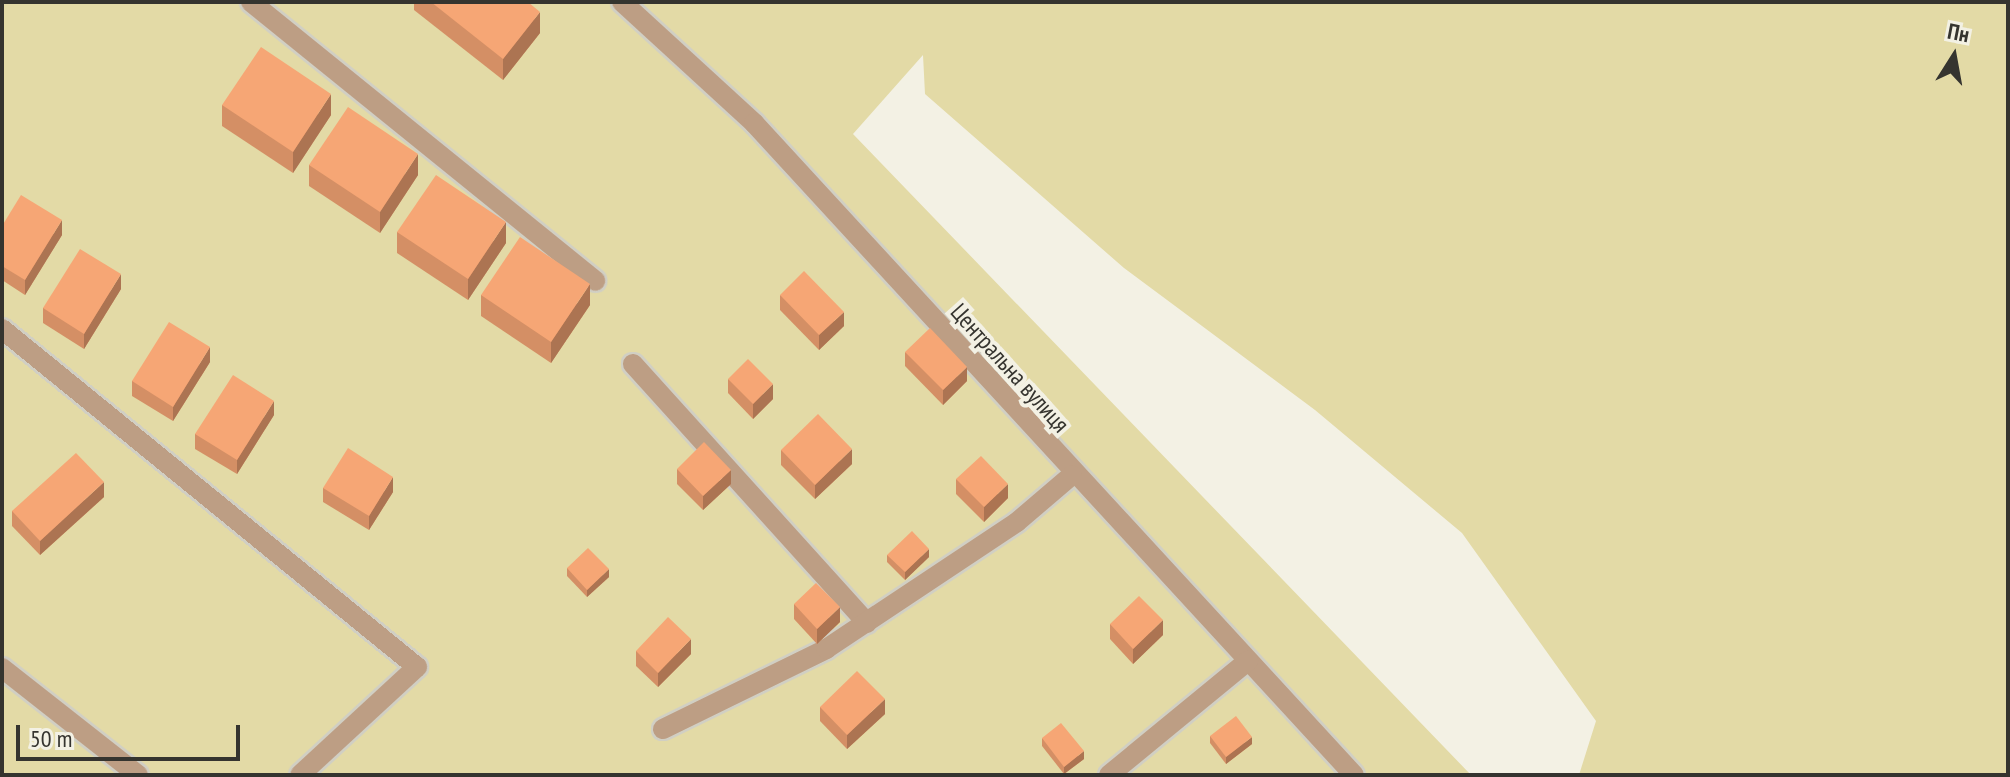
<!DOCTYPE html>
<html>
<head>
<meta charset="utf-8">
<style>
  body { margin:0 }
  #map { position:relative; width:2010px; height:777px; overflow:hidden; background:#f3f1e4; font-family:"PT Sans Narrow",sans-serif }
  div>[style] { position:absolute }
  .green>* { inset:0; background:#e3daa6 }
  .roads { filter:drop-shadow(2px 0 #d1cfc3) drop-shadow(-2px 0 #d1cfc3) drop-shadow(0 2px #d1cfc3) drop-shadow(0 -2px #d1cfc3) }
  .minor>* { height:20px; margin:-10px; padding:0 10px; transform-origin:10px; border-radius:10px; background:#bd9e84 }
  .wall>* { inset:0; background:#d48f65 }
  .shaded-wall>* { inset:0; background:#ac7452 }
  .building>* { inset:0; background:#f6a675 }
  span { translate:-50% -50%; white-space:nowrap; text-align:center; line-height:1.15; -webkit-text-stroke:8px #f3f1e4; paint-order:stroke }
  .street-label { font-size:24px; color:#35342f }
  .frame { position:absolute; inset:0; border:4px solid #35342f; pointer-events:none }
  .north { position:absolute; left:1914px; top:16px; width:80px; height:80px; -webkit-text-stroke:6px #f3f1e4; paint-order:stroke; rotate:11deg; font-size:22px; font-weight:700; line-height:32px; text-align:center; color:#35342f }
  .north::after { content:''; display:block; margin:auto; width:28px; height:36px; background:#35342f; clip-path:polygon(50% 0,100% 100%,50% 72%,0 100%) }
  .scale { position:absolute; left:16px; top:725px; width:224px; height:36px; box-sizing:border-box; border:4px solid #35342f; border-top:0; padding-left:10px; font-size:24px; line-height:28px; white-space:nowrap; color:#35342f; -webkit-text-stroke:6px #f3f1e4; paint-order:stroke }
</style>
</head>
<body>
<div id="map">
  <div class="green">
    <i style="clip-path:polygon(2px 2px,2008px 2px,2008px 775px,1579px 775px,1596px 721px,1462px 533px,1315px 410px,1124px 268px,925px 94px,923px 55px,853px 134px,1471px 775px,2px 775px)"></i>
  </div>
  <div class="roads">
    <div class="minor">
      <i style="left:251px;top:2px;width:443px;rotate:39deg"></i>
      <i style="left:622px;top:2px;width:179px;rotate:42.5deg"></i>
      <i style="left:754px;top:123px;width:886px;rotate:47.38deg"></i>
      <i style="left:2px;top:329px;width:535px;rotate:39.16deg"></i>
      <i style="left:417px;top:667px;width:159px;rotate:137.3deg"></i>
      <i style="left:633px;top:364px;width:349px;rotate:47.9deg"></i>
      <i style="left:2px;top:668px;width:173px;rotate:38.2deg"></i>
      <i style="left:663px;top:729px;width:182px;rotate:-26.1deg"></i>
      <i style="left:826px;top:649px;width:229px;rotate:-33.6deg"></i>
      <i style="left:1017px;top:522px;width:72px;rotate:-40.5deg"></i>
      <i style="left:1109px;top:775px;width:180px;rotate:-39.4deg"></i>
    </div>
  </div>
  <div class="wall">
    <i style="clip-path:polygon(414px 2px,528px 2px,540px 33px,503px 80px,414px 10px)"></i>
    <i style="clip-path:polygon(222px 105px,331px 115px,293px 173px,222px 126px)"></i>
    <i style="clip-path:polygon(309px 165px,418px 175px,380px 233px,309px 186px)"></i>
    <i style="clip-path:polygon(2px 226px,62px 235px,25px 295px,2px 280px)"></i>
    <i style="clip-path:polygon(397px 232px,506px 243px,468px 300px,397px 253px)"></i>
    <i style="clip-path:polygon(121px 289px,84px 349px,43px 323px,43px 308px)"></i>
    <i style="clip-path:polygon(481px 295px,590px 305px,551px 363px,481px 316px)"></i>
    <i style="clip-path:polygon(780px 295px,844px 326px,819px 350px,780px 310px)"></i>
    <i style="clip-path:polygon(905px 352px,967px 381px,943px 405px,905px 366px)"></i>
    <i style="clip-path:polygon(210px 362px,173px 421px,132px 396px,132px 381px)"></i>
    <i style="clip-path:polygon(728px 379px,773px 399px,753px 419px,728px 393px)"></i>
    <i style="clip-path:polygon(274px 415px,237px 474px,195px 449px,195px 434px)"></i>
    <i style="clip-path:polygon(781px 450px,852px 464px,815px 499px,781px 465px)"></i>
    <i style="clip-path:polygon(677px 469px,731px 484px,703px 510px,677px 484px)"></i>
    <i style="clip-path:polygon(956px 479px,1008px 498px,984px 522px,956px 494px)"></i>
    <i style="clip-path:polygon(323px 488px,393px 492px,369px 530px,323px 502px)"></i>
    <i style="clip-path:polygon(104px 497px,40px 555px,12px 526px,12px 511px)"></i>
    <i style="clip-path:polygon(887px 555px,929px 557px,905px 580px,887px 562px)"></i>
    <i style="clip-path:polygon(567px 568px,609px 577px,587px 597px,567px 576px)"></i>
    <i style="clip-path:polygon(794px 604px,840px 622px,817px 644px,794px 619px)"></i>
    <i style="clip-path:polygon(1110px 624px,1163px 635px,1133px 664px,1110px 639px)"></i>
    <i style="clip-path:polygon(636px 651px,691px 654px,658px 687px,636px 666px)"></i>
    <i style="clip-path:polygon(820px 707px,885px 714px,847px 749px,820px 721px)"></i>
    <i style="clip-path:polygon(1210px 736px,1252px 744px,1226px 764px,1210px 743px)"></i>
    <i style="clip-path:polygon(1042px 738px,1084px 759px,1064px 774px,1042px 746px)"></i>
  </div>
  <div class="shaded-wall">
    <i style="clip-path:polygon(540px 12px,540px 33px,503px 80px,503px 59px)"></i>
    <i style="clip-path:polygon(331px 94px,331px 115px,293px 173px,293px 152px)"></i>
    <i style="clip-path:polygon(418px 154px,418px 175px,380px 233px,380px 212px)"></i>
    <i style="clip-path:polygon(62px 220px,62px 235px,25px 295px,25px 280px)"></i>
    <i style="clip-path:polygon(506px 222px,506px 243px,468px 300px,468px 279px)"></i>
    <i style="clip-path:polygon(121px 274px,121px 289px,84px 349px,84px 334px)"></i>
    <i style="clip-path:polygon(590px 284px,590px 305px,551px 363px,551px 342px)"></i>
    <i style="clip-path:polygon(844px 312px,844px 326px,819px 350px,819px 335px)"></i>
    <i style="clip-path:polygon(210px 347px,210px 362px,173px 421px,173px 407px)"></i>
    <i style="clip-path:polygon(967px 367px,967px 381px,943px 405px,943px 390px)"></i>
    <i style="clip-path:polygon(773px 384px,773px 399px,753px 419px,753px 404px)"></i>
    <i style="clip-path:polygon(274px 401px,274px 415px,237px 474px,237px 460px)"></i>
    <i style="clip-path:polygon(852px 449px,852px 464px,815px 499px,815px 485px)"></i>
    <i style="clip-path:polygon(731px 470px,731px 484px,703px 510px,703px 496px)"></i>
    <i style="clip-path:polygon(393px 477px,393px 492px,369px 530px,369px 516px)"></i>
    <i style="clip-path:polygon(104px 482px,104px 497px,40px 555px,40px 541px)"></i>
    <i style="clip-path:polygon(1008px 484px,1008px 498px,984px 522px,984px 507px)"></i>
    <i style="clip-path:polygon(929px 549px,929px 557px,905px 580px,905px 572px)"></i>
    <i style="clip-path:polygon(609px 569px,609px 577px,587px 597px,587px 590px)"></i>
    <i style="clip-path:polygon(840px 607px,840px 622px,817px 644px,817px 629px)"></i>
    <i style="clip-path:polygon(1163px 620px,1163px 635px,1133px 664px,1133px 649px)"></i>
    <i style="clip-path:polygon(691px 639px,691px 654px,658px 687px,658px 673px)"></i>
    <i style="clip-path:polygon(885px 699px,885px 714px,847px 749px,847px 735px)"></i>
    <i style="clip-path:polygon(1252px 737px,1252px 744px,1226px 764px,1226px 757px)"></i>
    <i style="clip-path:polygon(1084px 751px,1084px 759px,1064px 774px,1064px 767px)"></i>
  </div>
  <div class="building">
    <i style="clip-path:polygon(431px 2px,528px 2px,540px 12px,503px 59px)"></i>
    <i style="clip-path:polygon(261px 47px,331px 94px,293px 152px,222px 105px)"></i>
    <i style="clip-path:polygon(348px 107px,418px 154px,380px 212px,309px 165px)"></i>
    <i style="clip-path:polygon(436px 175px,506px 222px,468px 279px,397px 232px)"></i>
    <i style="clip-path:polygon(21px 195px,62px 220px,25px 280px,2px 266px,2px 226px)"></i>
    <i style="clip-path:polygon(520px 237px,590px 284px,551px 342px,481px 295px)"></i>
    <i style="clip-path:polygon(80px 249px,121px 274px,84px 334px,43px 308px)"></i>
    <i style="clip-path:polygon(804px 271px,844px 312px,819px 335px,780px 295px)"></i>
    <i style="clip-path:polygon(169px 322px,210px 347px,173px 407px,132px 381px)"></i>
    <i style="clip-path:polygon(930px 328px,967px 367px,943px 390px,905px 352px)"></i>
    <i style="clip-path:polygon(748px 359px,773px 384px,753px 404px,728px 379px)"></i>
    <i style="clip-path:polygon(233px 375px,274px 401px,237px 460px,195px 434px)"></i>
    <i style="clip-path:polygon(818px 414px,852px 449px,815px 485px,781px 450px)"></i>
    <i style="clip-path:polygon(704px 442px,731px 470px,703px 496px,677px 469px)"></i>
    <i style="clip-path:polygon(348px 448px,393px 477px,369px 516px,323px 488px)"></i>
    <i style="clip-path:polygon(76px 453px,104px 482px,40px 541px,12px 511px)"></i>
    <i style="clip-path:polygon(981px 456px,1008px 484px,984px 507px,956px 479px)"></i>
    <i style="clip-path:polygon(912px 531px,929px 549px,905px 572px,887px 555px)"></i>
    <i style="clip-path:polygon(588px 548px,609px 569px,587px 590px,567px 568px)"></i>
    <i style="clip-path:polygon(816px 583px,840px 607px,817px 629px,794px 604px)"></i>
    <i style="clip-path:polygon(1139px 596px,1163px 620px,1133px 649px,1110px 624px)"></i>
    <i style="clip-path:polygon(668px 617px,691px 639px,658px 673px,636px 651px)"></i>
    <i style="clip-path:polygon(857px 671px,885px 699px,847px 735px,820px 707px)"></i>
    <i style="clip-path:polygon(1236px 716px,1252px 737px,1226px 757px,1210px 736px)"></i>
    <i style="clip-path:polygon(1061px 723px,1084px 751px,1064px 767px,1042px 738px)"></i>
  </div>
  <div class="street-label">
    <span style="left:1010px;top:368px;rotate:48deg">Центральна вулиця</span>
  </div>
  <div class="frame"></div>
  <div class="north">Пн</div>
  <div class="scale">50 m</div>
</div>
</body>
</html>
